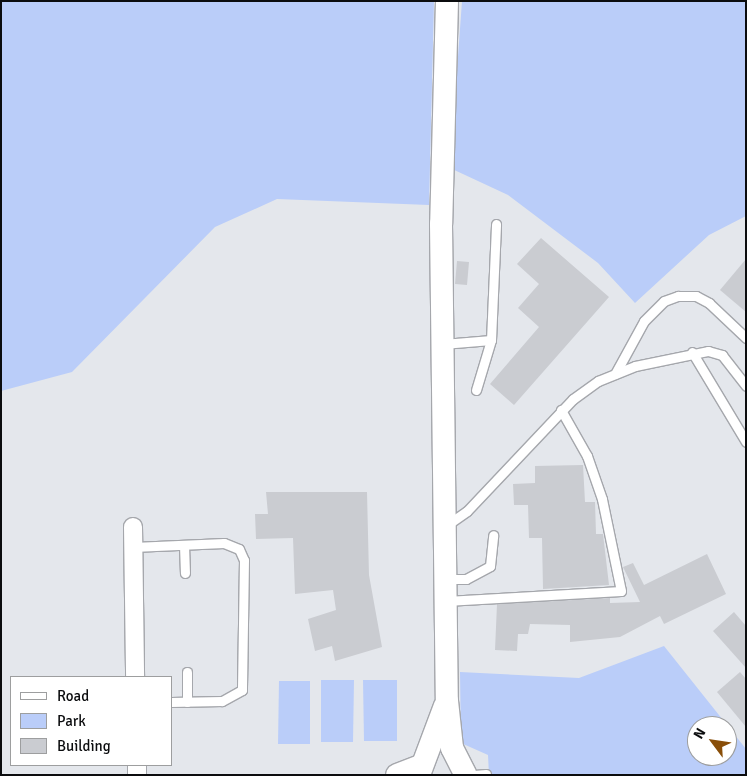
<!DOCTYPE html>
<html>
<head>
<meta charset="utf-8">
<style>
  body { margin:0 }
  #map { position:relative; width:747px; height:776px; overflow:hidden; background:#e4e7ec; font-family:Signika,sans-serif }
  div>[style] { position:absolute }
  .green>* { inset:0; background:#bacdf9 }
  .building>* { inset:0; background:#caccd1 }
  .roads { filter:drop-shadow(1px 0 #a5a7ac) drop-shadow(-1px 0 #a5a7ac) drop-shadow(0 1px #a5a7ac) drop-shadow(0 -1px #a5a7ac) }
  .service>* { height:9px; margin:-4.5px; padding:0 4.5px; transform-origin:4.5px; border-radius:4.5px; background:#fff }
  .minor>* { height:18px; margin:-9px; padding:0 9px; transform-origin:9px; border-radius:9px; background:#fff }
  .tertiary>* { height:22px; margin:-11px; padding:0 11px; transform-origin:11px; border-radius:11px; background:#fff }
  span { translate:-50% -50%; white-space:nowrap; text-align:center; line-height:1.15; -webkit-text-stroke:4px #fff; paint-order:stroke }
  .frame { position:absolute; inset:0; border:2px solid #0b0c0e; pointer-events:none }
  .legend { position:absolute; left:10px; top:676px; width:162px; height:90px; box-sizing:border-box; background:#fff; border:1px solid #9d9e9f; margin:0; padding:6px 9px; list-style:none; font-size:15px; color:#0b0c0e }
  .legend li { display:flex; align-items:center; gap:10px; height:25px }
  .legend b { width:25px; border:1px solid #9d9e9f }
  .north { position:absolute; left:687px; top:716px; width:50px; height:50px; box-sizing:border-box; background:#fff; border:1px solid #9d9e9f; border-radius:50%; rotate:301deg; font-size:14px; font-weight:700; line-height:20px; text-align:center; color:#0b0c0e }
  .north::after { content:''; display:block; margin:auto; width:18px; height:22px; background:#894e08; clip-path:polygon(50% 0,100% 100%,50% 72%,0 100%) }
</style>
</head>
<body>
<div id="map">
  <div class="green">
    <i style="clip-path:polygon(1px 1px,434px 1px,429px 205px,277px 199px,215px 227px,72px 372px,1px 391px)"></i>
    <i style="clip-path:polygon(462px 1px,746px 1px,746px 216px,709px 235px,635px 303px,598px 263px,508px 195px,450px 168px)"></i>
    <i style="clip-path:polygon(evenodd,664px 646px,746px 749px,746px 775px,489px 775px,488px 755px,461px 743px,460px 672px,579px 678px,664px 646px,697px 726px,727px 726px,727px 756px,697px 756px,697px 726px)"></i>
    <i style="clip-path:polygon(321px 680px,354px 680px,353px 742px,321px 742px)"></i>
    <i style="clip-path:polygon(363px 680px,397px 680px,397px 741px,364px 741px)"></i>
    <i style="clip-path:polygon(279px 681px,310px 681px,310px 744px,278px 744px)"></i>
  </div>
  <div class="building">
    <i style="clip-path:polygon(541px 238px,609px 297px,514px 405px,490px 384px,539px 327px,518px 308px,539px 284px,517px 264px)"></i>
    <i style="clip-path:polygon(746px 259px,746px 312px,720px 290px)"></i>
    <i style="clip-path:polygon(457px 261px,469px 262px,467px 285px,455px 284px)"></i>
    <i style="clip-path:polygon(583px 465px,585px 502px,595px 502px,596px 534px,603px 534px,609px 585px,543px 589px,542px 538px,529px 538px,528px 505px,514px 505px,513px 484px,535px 483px,535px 466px)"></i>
    <i style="clip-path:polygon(266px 492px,367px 492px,369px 575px,382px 647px,335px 661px,332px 646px,315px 651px,308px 619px,336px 610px,333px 590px,295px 594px,293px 538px,256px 539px,255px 514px,268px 514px)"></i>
    <i style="clip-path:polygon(707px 554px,726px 594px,664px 624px,660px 616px,620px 637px,570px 642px,570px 625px,530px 624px,528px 634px,518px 634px,517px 651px,495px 650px,497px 604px,610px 598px,610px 603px,640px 602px,623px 567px,633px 563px,644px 585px)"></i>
    <i style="clip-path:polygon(734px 612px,746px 626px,746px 668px,713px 631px)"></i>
    <i style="clip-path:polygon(740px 672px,746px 679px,746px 727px,717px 692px)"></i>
  </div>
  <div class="roads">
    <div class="service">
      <i style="left:443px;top:344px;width:48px;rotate:-4.8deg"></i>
      <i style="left:692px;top:352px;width:105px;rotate:59deg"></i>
      <i style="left:615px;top:374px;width:60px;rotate:-61.3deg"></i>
      <i style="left:644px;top:321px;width:28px;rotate:-45deg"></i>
      <i style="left:664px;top:301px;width:15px;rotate:-20deg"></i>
      <i style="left:678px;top:296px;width:18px"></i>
      <i style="left:696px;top:296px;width:15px;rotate:28deg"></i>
      <i style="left:709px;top:303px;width:51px;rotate:43.4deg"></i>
      <i style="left:476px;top:390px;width:52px;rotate:-73.3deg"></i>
      <i style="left:491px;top:340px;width:116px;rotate:-87.5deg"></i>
      <i style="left:447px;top:525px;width:24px;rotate:-35deg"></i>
      <i style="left:467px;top:511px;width:154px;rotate:-46.6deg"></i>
      <i style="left:573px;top:399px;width:31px;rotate:-36deg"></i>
      <i style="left:598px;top:381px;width:40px;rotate:-22deg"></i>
      <i style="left:635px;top:366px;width:75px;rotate:-11.6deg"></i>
      <i style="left:708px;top:351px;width:15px;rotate:16deg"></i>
      <i style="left:722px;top:355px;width:39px;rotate:52deg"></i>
      <i style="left:184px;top:545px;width:28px;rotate:88deg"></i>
      <i style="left:133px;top:547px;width:91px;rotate:-2.5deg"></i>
      <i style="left:224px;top:543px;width:16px;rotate:22deg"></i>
      <i style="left:239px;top:549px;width:12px;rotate:66deg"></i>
      <i style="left:244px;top:560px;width:130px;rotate:90.9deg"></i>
      <i style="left:242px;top:690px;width:23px;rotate:151deg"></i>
      <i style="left:222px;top:701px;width:51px;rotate:178.9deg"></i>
      <i style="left:446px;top:579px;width:20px"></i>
      <i style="left:466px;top:579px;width:27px;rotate:-28deg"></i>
      <i style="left:490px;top:566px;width:31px;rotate:-84deg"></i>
      <i style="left:446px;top:601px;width:175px;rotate:-3.3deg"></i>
      <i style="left:621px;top:591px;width:94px;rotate:-101.7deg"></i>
      <i style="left:602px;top:499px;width:46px;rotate:-109.2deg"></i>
      <i style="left:587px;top:456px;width:53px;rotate:-119.5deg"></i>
      <i style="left:187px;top:702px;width:30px;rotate:-90deg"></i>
      <i style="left:474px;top:775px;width:12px;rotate:-5deg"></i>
    </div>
    <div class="minor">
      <i style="left:133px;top:527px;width:150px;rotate:89.2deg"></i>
      <i style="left:137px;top:765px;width:10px;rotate:90deg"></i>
    </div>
    <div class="tertiary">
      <i style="left:447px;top:1px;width:223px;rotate:91.5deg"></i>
      <i style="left:441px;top:224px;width:477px;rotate:89.3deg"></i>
      <i style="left:447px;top:701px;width:47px;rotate:83.9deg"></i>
      <i style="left:452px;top:748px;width:30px;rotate:63deg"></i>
      <i style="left:397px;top:775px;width:25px;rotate:-21deg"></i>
      <i style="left:419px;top:775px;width:74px;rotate:-69.4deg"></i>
    </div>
  </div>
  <div class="frame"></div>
  <ul class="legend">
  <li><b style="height:6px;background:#fff"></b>Road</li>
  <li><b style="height:14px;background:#bacdf9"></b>Park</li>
  <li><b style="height:14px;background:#caccd1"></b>Building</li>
  </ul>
  <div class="north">N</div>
</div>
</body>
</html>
